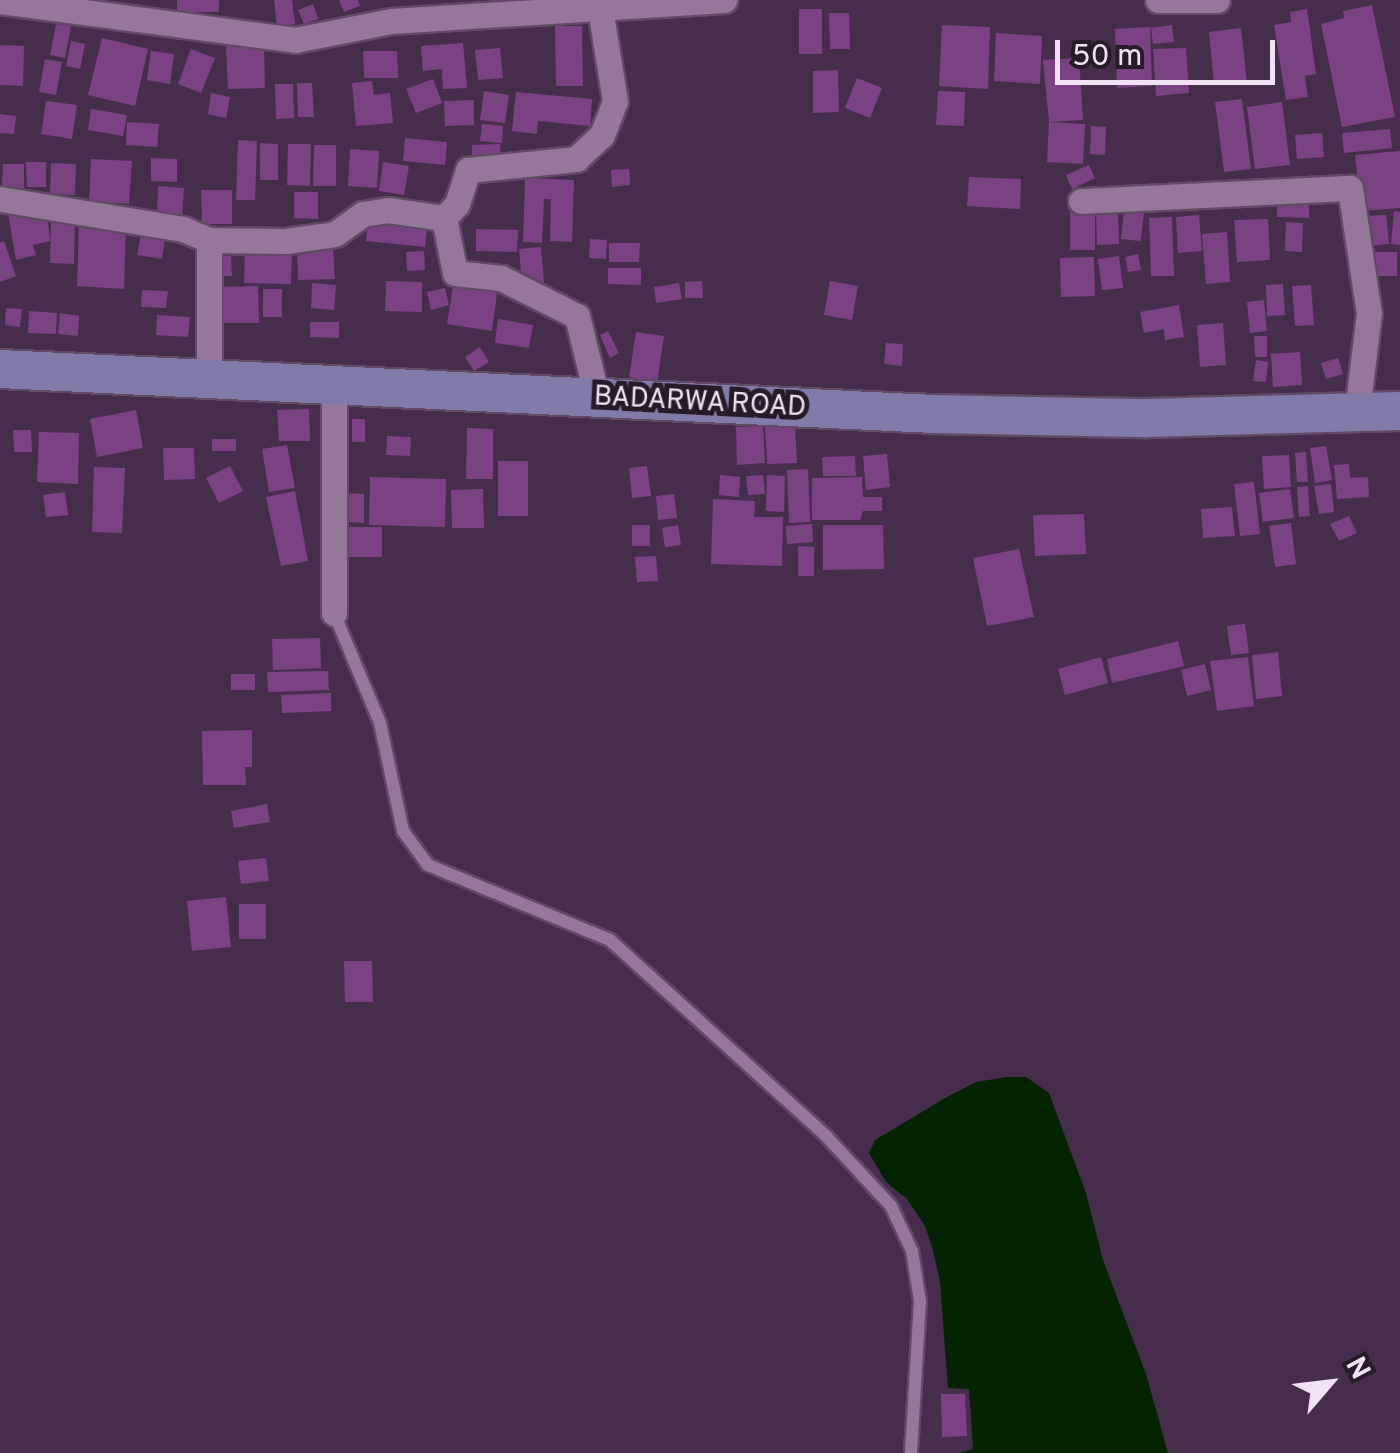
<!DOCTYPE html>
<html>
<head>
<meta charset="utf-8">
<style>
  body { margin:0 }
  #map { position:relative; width:1400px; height:1453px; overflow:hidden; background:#472d4c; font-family:Overpass,sans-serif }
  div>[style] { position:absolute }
  .water>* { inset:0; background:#032301 }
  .building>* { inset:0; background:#7a4283 }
  .roads { filter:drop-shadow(2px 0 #604a64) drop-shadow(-2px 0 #604a64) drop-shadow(0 2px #604a64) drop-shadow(0 -2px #604a64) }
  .lane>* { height:12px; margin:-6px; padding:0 6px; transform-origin:6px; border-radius:6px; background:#957799 }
  .street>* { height:25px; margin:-12.5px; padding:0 12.5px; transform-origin:12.5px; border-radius:12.5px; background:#957799 }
  .secondary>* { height:38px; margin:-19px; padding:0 19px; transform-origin:19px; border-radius:19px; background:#827aa9 }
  span { translate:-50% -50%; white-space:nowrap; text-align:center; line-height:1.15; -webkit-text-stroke:10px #271b29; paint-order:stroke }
  .street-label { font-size:28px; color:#f2e2f5 }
  .north { position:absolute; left:1280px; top:1333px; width:100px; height:100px; -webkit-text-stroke:8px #271b29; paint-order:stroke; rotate:62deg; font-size:28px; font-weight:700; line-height:40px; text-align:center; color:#f2e2f5 }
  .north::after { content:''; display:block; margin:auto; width:35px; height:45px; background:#f2e2f5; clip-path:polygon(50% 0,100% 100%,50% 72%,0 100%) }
  .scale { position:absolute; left:1055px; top:40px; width:220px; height:45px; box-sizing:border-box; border:5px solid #f2e2f5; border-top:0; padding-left:12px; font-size:30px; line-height:35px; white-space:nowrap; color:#f2e2f5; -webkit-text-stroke:8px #271b29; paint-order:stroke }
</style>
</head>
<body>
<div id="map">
  <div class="water">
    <i style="clip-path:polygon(1007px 1077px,1026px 1077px,1049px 1093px,1086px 1193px,1103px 1260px,1146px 1374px,1168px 1453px,960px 1453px,973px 1449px,969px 1389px,948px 1388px,940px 1282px,933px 1250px,925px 1226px,907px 1199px,886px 1182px,869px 1153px,875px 1140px,947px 1097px,976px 1082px)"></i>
  </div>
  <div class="building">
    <i style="clip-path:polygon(177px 0,219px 0,219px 12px,177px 12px)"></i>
    <i style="clip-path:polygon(274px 0,292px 0,295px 24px,277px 26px)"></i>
    <i style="clip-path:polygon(339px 0,358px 0,360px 6px,344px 12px)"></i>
    <i style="clip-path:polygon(313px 4px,318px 19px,304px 24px,298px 10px)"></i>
    <i style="clip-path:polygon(1372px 5px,1395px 117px,1342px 127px,1321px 24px,1344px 18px,1343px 11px)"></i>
    <i style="clip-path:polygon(799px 9px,822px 9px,822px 54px,799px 54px)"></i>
    <i style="clip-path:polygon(1307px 9px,1316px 74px,1305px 76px,1308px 97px,1286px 100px,1274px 25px,1291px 22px,1290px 12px)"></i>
    <i style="clip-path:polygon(829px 13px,849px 13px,850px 49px,830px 49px)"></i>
    <i style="clip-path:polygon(56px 24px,71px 26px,65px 58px,50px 55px)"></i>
    <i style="clip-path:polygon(942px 25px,990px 27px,988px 89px,939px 86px)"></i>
    <i style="clip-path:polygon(1172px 25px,1174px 42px,1153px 44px,1151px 28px)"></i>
    <i style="clip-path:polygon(555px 26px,582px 26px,583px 86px,556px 86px)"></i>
    <i style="clip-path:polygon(1150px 27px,1152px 86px,1117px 88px,1115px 29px)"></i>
    <i style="clip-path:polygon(1241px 28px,1247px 82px,1214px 85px,1209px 32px)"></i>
    <i style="clip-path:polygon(996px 33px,1042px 36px,1040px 84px,994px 81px)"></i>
    <i style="clip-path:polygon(102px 38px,148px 49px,135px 106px,88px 95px)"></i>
    <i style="clip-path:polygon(71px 41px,85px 44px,80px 69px,66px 66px)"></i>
    <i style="clip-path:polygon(463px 43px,467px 88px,443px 89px,442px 69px,423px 71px,421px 46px)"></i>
    <i style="clip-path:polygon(0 45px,24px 46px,23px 86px,0 85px)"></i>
    <i style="clip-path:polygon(264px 45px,265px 88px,228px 89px,226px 46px)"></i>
    <i style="clip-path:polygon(500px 48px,503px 78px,478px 80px,475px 50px)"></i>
    <i style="clip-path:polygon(1186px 48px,1189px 93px,1156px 96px,1153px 49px)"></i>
    <i style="clip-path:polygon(191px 49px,215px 58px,201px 93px,178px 84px)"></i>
    <i style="clip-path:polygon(151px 51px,174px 54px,170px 84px,147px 80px)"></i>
    <i style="clip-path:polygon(363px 51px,397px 51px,398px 78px,364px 78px)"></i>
    <i style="clip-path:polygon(1079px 58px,1083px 120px,1049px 122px,1085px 124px,1083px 164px,1047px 162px,1049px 122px,1043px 60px)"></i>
    <i style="clip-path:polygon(45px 59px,62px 62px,56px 95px,39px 92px)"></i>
    <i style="clip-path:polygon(838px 70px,839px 112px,813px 113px,813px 71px)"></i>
    <i style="clip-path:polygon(857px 78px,882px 88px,870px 118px,845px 108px)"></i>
    <i style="clip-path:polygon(433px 79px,442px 103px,416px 113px,406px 89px)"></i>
    <i style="clip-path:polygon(372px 81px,374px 95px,390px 93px,393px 123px,356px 126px,352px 83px)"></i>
    <i style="clip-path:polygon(297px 83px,312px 83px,314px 117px,298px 117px)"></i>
    <i style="clip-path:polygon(275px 84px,293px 84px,294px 118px,276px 119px)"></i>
    <i style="clip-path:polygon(484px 91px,509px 95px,505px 123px,480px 120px)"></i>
    <i style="clip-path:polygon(938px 91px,965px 92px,964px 126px,936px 125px)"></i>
    <i style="clip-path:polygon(516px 92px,592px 99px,590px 126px,538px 121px,537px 134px,512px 131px)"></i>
    <i style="clip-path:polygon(211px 93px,230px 97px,226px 118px,208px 114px)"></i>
    <i style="clip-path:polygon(1242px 99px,1251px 169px,1224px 172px,1215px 102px)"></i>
    <i style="clip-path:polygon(474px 100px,474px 125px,445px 126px,444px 101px)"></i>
    <i style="clip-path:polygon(46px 101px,77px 105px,72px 139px,41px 134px)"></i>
    <i style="clip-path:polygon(1282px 102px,1290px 165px,1255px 169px,1247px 107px)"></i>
    <i style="clip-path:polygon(91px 109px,127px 115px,123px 136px,88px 130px)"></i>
    <i style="clip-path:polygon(0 114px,16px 116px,14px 134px,0 133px)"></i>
    <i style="clip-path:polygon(127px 122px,159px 124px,157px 147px,126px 145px)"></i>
    <i style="clip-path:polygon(482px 124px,503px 126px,502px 143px,480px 141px)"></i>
    <i style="clip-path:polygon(1091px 126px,1106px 127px,1105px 155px,1090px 154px)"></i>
    <i style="clip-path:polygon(1390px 129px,1392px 148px,1344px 153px,1342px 133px)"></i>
    <i style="clip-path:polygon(1322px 133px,1324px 157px,1297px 159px,1295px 135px)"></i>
    <i style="clip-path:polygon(405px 138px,447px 142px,445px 165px,403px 161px)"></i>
    <i style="clip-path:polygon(238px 140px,257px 141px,255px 200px,236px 200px)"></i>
    <i style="clip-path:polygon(260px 143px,278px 144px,278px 180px,260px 180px)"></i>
    <i style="clip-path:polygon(288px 144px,311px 144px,310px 186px,287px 185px)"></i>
    <i style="clip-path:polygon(500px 144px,501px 161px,472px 163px,472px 145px)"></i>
    <i style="clip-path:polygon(314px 145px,336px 145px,336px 186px,313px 186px)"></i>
    <i style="clip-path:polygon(350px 149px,379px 151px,377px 188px,348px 186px)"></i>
    <i style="clip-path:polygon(1400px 151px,1400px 208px,1361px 211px,1355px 155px)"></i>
    <i style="clip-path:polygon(151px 158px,177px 159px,177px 182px,151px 181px)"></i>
    <i style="clip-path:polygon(91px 159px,132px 161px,129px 204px,89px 201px)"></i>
    <i style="clip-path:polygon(26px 162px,46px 162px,46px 187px,27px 187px)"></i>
    <i style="clip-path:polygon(383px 162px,409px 166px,404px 195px,379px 191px)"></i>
    <i style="clip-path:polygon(51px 163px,76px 164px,75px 195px,50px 194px)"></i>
    <i style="clip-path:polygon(3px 164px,24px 164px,24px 190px,2px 189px)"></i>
    <i style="clip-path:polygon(1089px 165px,1095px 178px,1072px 189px,1066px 175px)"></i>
    <i style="clip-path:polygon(629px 169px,630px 185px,612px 187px,611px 170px)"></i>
    <i style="clip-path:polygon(969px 177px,1021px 179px,1020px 209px,967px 206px)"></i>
    <i style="clip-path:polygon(525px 178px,574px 180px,572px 242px,550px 241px,551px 199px,544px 199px,542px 243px,523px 242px)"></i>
    <i style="clip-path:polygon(158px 186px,184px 188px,182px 221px,157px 219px)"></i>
    <i style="clip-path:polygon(201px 190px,232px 190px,232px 224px,202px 224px)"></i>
    <i style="clip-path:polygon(294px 192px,318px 192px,318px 219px,294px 218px)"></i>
    <i style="clip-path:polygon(1277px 198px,1309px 199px,1309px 218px,1277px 217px)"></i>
    <i style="clip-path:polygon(7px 208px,47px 212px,50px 241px,33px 245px,36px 255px,16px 260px)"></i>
    <i style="clip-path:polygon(1118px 208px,1119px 244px,1097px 245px,1096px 209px)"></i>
    <i style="clip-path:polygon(1124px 210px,1144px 212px,1141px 241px,1121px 239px)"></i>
    <i style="clip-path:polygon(1070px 211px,1095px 212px,1095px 250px,1070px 250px)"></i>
    <i style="clip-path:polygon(1394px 211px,1400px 212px,1400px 245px,1391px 244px)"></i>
    <i style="clip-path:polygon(368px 215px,428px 221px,425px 247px,366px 241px)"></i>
    <i style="clip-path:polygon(1199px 215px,1202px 251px,1178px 253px,1176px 217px)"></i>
    <i style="clip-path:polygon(1386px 215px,1389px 244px,1366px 246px,1363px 216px)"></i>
    <i style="clip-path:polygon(51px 216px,75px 217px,74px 264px,50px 263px)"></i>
    <i style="clip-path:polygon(1172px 217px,1174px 276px,1151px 276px,1149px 218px)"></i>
    <i style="clip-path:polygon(1268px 219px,1270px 260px,1237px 262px,1234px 220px)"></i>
    <i style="clip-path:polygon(1286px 222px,1303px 223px,1302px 252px,1285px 251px)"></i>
    <i style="clip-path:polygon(79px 223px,126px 225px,124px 289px,77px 286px)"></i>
    <i style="clip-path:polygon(476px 229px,518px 230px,517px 252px,476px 251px)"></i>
    <i style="clip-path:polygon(1227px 232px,1230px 282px,1206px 284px,1202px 234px)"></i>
    <i style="clip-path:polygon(141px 234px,165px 237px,162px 259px,137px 255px)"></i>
    <i style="clip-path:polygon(590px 239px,607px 240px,606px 259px,589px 258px)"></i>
    <i style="clip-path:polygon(4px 241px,16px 276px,0 282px,0 243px)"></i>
    <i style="clip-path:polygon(609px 243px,640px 243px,639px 262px,609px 262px)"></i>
    <i style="clip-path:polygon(245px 245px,292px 246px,291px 284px,244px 283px)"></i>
    <i style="clip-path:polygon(541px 247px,544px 283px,522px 285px,519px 249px)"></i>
    <i style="clip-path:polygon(333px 248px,335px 279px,298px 280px,297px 249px)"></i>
    <i style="clip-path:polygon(424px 251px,425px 270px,407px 271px,406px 252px)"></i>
    <i style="clip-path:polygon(1373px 252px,1397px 252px,1397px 276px,1374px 276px)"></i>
    <i style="clip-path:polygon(1138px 254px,1141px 270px,1128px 272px,1125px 257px)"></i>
    <i style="clip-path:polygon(214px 256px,231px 256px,232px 276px,214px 276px)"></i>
    <i style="clip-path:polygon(1119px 256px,1123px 288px,1102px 290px,1098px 259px)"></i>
    <i style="clip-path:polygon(1094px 257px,1095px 296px,1061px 297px,1060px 258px)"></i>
    <i style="clip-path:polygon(608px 268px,641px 268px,641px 285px,608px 284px)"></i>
    <i style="clip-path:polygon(386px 281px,422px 282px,422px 312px,385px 311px)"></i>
    <i style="clip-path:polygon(702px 281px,703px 298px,685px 298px,685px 282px)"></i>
    <i style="clip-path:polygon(830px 281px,858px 286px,852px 320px,824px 315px)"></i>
    <i style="clip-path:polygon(312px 283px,336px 285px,334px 310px,311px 308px)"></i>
    <i style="clip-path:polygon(679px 283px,682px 299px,656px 303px,654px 287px)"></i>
    <i style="clip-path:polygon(1283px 284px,1285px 315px,1267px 316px,1266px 285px)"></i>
    <i style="clip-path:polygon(1311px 285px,1314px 325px,1295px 326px,1292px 286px)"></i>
    <i style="clip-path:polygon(258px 286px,259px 323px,217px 323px,217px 287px)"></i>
    <i style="clip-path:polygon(453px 286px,497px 293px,492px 331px,447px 324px)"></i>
    <i style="clip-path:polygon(445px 288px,449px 305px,431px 310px,427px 292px)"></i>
    <i style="clip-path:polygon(263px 289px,282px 289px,282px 317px,263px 317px)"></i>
    <i style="clip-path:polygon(142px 290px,168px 291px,166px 308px,141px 307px)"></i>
    <i style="clip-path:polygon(1264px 300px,1267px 331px,1250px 333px,1247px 302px)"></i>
    <i style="clip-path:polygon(1179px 305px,1184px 337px,1165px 340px,1164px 329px,1144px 333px,1140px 312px)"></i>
    <i style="clip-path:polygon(6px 308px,22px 309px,20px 327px,5px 325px)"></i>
    <i style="clip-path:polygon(29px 311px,57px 313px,56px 334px,28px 333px)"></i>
    <i style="clip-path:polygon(60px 313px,79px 316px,78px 336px,58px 334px)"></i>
    <i style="clip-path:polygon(157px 315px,190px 317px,188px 337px,156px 335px)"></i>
    <i style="clip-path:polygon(498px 319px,533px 325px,529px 348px,495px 343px)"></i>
    <i style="clip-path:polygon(310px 322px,339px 322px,339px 338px,310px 337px)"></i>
    <i style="clip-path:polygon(1223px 323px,1226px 365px,1200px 367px,1197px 325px)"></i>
    <i style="clip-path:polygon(608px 331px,619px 353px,610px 358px,600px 335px)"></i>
    <i style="clip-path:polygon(636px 332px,664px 336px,656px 390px,638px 387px,639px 379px,629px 377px)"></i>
    <i style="clip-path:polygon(1254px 336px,1267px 336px,1267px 357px,1255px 357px)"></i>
    <i style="clip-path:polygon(886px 343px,903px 344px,902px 366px,884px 364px)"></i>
    <i style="clip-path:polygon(480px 347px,489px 362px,474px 371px,465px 357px)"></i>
    <i style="clip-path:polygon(1300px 352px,1302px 385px,1273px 387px,1271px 354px)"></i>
    <i style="clip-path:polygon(1338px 358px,1343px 374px,1326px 379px,1321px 363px)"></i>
    <i style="clip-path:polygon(1256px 360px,1268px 362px,1266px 382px,1253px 381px)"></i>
    <i style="clip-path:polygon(309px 409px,310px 441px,279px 441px,277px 410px)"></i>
    <i style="clip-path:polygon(136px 410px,143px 448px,97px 457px,90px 419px)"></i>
    <i style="clip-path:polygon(352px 419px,365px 419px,365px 442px,352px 442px)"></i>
    <i style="clip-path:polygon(795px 425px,797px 463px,767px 464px,765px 426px)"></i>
    <i style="clip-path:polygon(763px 426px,765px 463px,737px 465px,736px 427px)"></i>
    <i style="clip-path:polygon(467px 428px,493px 429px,493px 479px,466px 479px)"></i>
    <i style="clip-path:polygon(13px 430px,31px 430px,32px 452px,14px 452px)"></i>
    <i style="clip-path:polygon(39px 432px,79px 433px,78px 484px,37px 482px)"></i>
    <i style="clip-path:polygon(387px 436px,411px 437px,410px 456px,386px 455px)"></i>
    <i style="clip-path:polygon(212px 439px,236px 439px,236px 451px,212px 451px)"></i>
    <i style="clip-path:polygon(287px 445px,295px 488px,269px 492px,262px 449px)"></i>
    <i style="clip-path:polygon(1326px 446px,1332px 480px,1315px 483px,1310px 448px)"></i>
    <i style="clip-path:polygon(163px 448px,194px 448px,195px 479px,164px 480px)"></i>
    <i style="clip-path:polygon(1306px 452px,1308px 482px,1297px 482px,1295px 453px)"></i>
    <i style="clip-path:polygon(887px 454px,890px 487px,866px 490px,863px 456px)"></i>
    <i style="clip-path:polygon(1289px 455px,1291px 487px,1264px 489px,1262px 456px)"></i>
    <i style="clip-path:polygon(855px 456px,856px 476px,823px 476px,822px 457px)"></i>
    <i style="clip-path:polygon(498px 461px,528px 461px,528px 516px,498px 516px)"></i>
    <i style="clip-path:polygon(1349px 464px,1350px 478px,1368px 477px,1369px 497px,1337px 499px,1334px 465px)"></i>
    <i style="clip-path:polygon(230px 466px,243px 491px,219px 503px,206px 478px)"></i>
    <i style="clip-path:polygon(647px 466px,651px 496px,632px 498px,629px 468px)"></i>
    <i style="clip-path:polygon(94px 467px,125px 468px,122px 533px,92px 532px)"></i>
    <i style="clip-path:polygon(808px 469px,810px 522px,789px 523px,787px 470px)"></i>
    <i style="clip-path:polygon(720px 475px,740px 477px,739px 497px,719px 495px)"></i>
    <i style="clip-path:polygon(763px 475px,765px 494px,748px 495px,746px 476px)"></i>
    <i style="clip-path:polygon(767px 475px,785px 476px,784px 512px,766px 511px)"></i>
    <i style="clip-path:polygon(370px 477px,446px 479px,445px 527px,369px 525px)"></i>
    <i style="clip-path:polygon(862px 477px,863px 497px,882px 497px,882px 511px,863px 511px,860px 520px,812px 520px,812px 478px)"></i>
    <i style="clip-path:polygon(1254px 482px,1260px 534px,1240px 536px,1234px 484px)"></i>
    <i style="clip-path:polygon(1331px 484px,1334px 512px,1319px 514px,1314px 486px)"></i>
    <i style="clip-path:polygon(1308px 486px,1310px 516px,1299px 517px,1297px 487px)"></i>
    <i style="clip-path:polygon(483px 489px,484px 528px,452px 528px,451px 490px)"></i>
    <i style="clip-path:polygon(1290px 489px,1294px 518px,1263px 522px,1259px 493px)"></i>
    <i style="clip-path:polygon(295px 491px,308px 561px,281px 566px,266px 497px)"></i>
    <i style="clip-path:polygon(65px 492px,68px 515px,46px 517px,43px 495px)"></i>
    <i style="clip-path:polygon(346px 493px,364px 494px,364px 523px,346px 522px)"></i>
    <i style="clip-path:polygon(674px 494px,677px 518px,658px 520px,656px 496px)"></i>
    <i style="clip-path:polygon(713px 499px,755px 501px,754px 517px,783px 517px,782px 566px,711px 564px)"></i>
    <i style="clip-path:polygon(1232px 507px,1235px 536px,1203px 538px,1201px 509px)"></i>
    <i style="clip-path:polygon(1084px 514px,1086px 554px,1035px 556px,1033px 515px)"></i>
    <i style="clip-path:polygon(1349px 516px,1357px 533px,1339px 541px,1330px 524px)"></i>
    <i style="clip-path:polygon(1291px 523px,1296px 564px,1275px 567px,1269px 526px)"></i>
    <i style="clip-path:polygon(812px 524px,813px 542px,787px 544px,786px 526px)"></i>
    <i style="clip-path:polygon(632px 525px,650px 525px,650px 546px,632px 546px)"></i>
    <i style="clip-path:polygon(678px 525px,681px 545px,665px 547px,662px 528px)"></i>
    <i style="clip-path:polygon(823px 525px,883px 525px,884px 569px,823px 570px)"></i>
    <i style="clip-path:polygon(346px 527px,382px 527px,382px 557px,345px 557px)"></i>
    <i style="clip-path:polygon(798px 546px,814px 547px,814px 576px,798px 576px)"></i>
    <i style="clip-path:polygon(1019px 549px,1034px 617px,987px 626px,973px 558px)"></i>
    <i style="clip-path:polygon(656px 556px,658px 581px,637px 582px,635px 557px)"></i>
    <i style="clip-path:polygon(1245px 624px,1249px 653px,1231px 655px,1227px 626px)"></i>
    <i style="clip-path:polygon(320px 638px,321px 668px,273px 670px,272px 639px)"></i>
    <i style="clip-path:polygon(1178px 641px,1184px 666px,1112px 683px,1107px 659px)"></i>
    <i style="clip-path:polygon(1278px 652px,1282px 696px,1256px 699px,1252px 655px)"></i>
    <i style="clip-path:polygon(1101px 657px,1108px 683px,1065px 695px,1058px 669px)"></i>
    <i style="clip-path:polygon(1248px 657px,1254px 706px,1217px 711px,1210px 661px)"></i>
    <i style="clip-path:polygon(1205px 664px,1211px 690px,1187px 696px,1181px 670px)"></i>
    <i style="clip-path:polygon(328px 671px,329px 690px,268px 692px,267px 672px)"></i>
    <i style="clip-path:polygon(231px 674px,255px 674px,255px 690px,231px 690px)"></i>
    <i style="clip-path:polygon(331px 693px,331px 711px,282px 713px,281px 695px)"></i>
    <i style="clip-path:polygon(252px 730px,252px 767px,245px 767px,246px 785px,203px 785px,202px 731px)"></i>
    <i style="clip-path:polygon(267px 804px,270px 822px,234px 828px,231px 811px)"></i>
    <i style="clip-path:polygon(266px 858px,269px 881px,241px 884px,238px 861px)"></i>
    <i style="clip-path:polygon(226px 897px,231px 947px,192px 951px,187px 901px)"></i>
    <i style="clip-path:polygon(239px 904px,266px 904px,266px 939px,239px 939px)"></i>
    <i style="clip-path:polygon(344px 961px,372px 961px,373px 1002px,345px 1002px)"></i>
    <i style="clip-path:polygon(941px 1394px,965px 1394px,967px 1436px,942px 1437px)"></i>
  </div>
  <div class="roads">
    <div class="lane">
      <i style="left:334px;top:613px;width:119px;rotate:67.3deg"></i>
      <i style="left:380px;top:723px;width:110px;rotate:78deg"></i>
      <i style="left:403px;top:831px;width:42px;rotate:53.7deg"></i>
      <i style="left:428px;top:865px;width:197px;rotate:22.4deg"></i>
      <i style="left:610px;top:940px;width:292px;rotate:42.2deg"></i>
      <i style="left:826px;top:1136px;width:96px;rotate:47.1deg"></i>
      <i style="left:891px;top:1206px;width:50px;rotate:65deg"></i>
      <i style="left:912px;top:1251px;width:51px;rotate:80.9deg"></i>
      <i style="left:920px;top:1301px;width:152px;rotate:93.4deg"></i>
    </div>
    <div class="street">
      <i style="left:1158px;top:0;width:59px"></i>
      <i style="left:0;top:1px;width:298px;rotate:7.5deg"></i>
      <i style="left:295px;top:40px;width:98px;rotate:-11.2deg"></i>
      <i style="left:391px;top:21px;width:334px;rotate:-3.6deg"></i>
      <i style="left:0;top:199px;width:185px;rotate:9.3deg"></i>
      <i style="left:183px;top:229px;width:28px;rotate:23deg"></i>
      <i style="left:209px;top:240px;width:77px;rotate:0.7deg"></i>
      <i style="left:286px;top:241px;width:49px;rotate:-8.1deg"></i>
      <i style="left:335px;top:234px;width:34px;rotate:-36deg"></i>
      <i style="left:363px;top:214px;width:25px;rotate:-9deg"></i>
      <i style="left:388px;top:210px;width:57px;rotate:8.1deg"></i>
      <i style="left:444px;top:218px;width:19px;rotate:-47deg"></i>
      <i style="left:457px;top:204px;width:36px;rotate:-72deg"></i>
      <i style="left:468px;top:170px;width:109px;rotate:-5.8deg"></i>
      <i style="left:576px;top:159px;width:35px;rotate:-43deg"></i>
      <i style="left:602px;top:135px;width:36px;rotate:-69deg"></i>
      <i style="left:615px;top:101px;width:94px;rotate:-99.2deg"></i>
      <i style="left:1081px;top:201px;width:269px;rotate:-2.8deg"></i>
      <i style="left:1350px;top:188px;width:126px;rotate:81.4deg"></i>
      <i style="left:1369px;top:313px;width:99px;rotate:97deg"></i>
      <i style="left:444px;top:218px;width:56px;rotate:78.7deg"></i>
      <i style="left:455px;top:273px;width:46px;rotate:6.2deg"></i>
      <i style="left:501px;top:278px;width:85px;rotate:26.6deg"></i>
      <i style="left:577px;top:316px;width:83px;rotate:76.1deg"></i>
      <i style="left:209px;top:240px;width:137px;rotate:90deg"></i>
      <i style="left:334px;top:383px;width:230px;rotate:90deg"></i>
    </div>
    <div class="secondary">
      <i style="left:0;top:369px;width:933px;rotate:2.76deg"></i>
      <i style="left:932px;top:414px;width:216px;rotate:1.1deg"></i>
      <i style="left:1148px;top:418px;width:252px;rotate:-1.6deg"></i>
    </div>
  </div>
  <div class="street-label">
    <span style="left:700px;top:403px;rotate:3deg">BADARWA ROAD</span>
  </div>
  <div class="north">N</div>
  <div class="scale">50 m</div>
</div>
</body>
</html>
